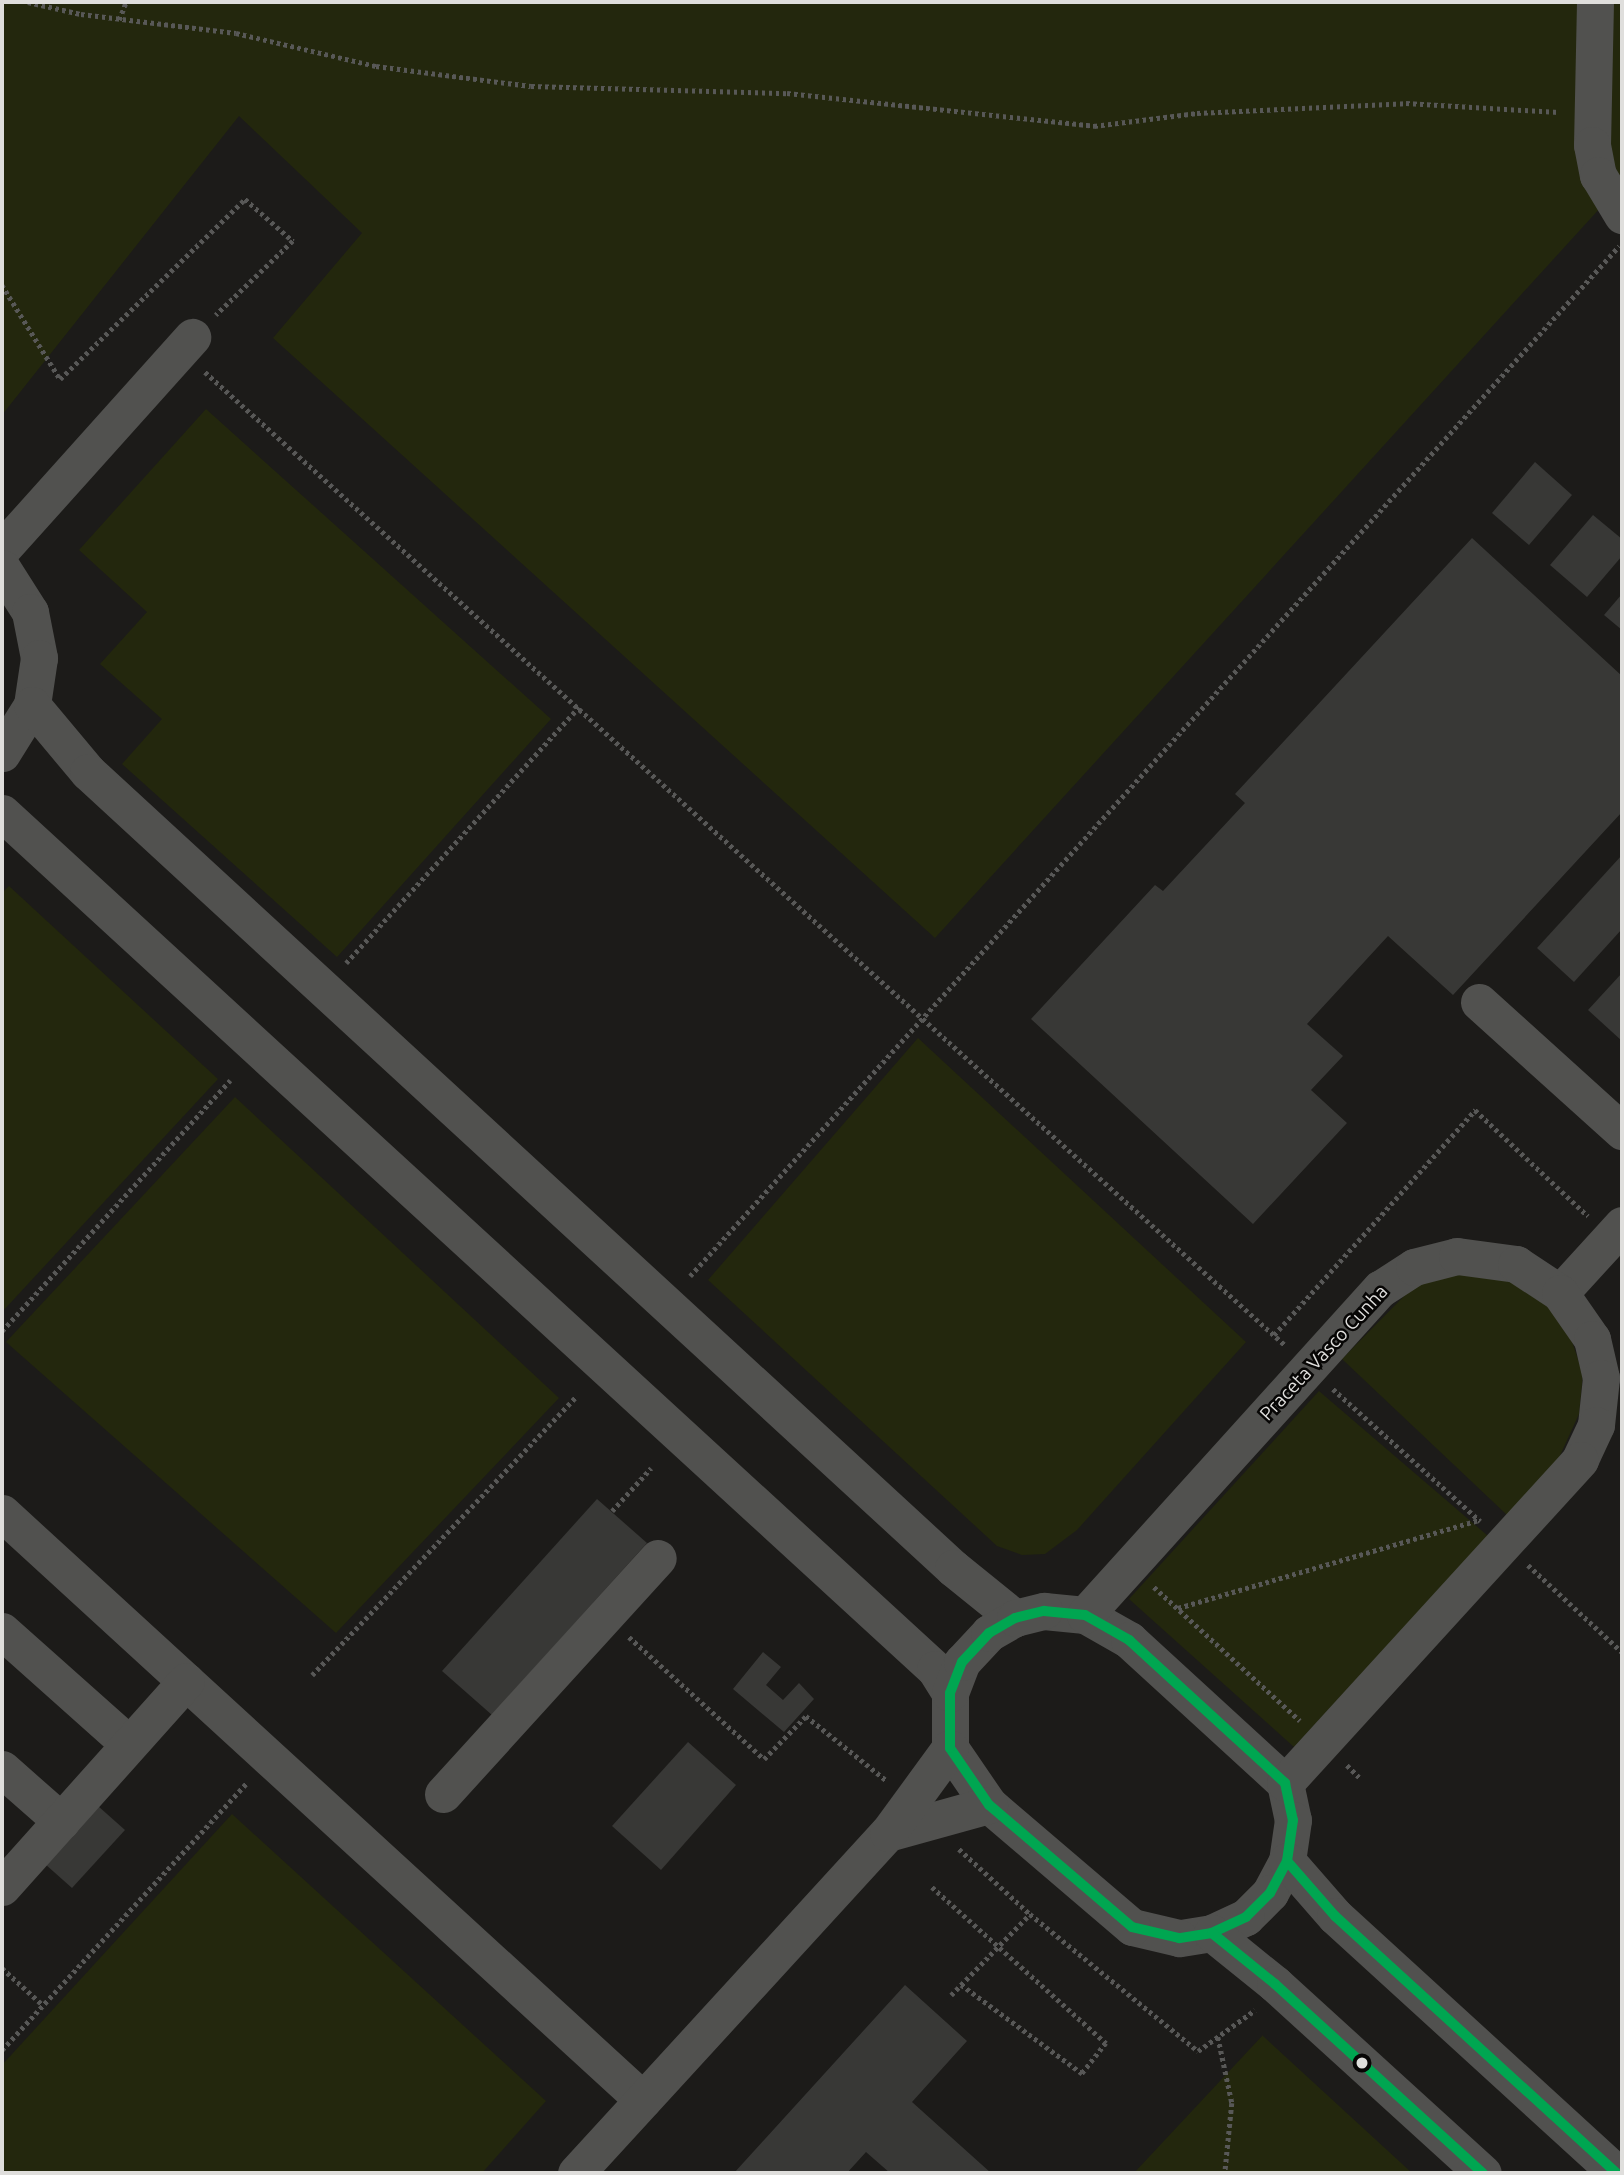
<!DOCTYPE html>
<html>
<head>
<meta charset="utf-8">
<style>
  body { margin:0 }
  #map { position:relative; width:1624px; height:2175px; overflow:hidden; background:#1c1b19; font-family:Ubuntu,sans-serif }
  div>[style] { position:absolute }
  .green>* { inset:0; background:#23270d }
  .building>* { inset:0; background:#383836 }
  .path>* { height:4.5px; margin-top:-2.25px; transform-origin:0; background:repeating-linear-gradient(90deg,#585857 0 3.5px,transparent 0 7px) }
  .minor>* { height:37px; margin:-18.5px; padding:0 18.5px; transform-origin:18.5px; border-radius:18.5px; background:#51514f }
  .bus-1>* { height:10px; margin:-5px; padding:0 5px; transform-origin:5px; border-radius:5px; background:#00a651 }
  .dots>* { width:19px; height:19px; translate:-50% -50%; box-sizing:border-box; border:4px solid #070605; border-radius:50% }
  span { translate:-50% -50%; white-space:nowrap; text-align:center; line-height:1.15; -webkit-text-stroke:5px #070605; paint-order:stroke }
  .street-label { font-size:19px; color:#dfdedc }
  .frame { position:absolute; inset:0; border:4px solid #dfdedc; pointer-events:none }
</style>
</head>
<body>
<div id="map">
  <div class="green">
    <i style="clip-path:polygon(2px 2px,1622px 2px,1622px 184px,935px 938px,273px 338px,362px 233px,239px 116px,2px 415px)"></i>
    <i style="clip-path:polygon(206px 409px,551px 719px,337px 957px,122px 764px,162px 719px,100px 664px,147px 612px,79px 550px)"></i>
    <i style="clip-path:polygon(9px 886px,218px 1079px,2px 1312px,2px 893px)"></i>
    <i style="clip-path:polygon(918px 1038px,1246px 1342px,1077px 1530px,1045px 1554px,1022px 1555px,997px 1546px,708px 1280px)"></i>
    <i style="clip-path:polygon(235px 1097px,559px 1398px,336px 1633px,6px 1342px)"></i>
    <i style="clip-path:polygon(1456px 1271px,1529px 1284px,1563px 1315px,1583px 1374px,1579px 1414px,1558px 1460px,1507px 1515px,1342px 1359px,1415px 1285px)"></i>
    <i style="clip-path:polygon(1319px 1391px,1488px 1536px,1294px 1747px,1129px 1599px)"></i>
    <i style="clip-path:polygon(232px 1814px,546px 2101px,482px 2173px,2px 2173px,2px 2065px)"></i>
    <i style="clip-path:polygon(1263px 2035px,1263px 2036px,1412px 2173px,1134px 2173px)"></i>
  </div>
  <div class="building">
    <i style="clip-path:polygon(1535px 462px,1572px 495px,1529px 545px,1492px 513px)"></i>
    <i style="clip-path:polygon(1593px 515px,1622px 539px,1622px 556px,1587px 597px,1550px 565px)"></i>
    <i style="clip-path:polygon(1472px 538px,1622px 676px,1622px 812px,1453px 995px,1388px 936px,1307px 1024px,1343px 1056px,1311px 1090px,1347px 1123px,1253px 1224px,1031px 1019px,1155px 885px,1163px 891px,1245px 803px,1235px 794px)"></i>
    <i style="clip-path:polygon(1622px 594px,1622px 630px,1604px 615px)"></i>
    <i style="clip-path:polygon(1622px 855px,1622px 929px,1574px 982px,1537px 948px)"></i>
    <i style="clip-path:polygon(1622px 973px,1622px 1041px,1588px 1010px)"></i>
    <i style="clip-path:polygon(597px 1499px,647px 1543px,492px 1715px,442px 1671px)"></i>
    <i style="clip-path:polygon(763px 1652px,781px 1667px,766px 1685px,783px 1700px,799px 1683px,814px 1699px,784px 1732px,733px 1689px)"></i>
    <i style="clip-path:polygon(688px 1742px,736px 1785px,661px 1870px,612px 1826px)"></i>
    <i style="clip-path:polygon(98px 1806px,125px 1830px,72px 1888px,45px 1864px)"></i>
    <i style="clip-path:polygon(905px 1985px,967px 2041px,912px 2102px,991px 2173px,890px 2173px,866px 2152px,847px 2173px,734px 2173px)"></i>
  </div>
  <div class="path">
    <i style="left:28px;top:2px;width:54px;rotate:12.8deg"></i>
    <i style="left:81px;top:14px;width:156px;rotate:7deg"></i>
    <i style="left:236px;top:33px;width:144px;rotate:13.3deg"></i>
    <i style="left:376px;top:66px;width:156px;rotate:7.4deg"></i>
    <i style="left:531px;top:86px;width:256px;rotate:1.6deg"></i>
    <i style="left:787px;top:93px;width:309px;rotate:6.1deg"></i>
    <i style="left:1094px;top:126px;width:104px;rotate:-7.2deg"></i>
    <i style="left:1197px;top:113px;width:209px;rotate:-2.7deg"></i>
    <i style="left:1406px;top:103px;width:153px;rotate:3.4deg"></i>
    <i style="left:119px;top:20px;width:19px;rotate:-69deg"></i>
    <i style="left:2px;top:285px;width:110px;rotate:58.3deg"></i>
    <i style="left:60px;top:379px;width:258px;rotate:-44.2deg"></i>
    <i style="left:245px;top:199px;width:64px;rotate:41.2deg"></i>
    <i style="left:293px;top:241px;width:107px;rotate:136.1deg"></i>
    <i style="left:205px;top:372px;width:1454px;rotate:42.02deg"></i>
    <i style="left:346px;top:963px;width:346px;rotate:-47.7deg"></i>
    <i style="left:690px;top:1276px;width:1387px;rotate:-47.95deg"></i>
    <i style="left:2px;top:1331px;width:339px;rotate:-47.7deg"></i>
    <i style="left:1274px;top:1335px;width:302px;rotate:-48.2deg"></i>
    <i style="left:1475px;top:1110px;width:155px;rotate:43.2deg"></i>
    <i style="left:1333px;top:1389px;width:198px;rotate:41.9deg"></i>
    <i style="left:612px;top:1511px;width:58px;rotate:-47.8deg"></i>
    <i style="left:1528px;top:1565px;width:128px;rotate:42.8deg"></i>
    <i style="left:1154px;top:1587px;width:198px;rotate:42.5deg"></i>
    <i style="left:1178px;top:1608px;width:314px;rotate:-16.3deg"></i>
    <i style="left:629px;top:1637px;width:182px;rotate:42.1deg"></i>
    <i style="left:764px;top:1759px;width:60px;rotate:-45.7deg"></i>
    <i style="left:806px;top:1716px;width:102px;rotate:38.7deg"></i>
    <i style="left:312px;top:1675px;width:382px;rotate:-46.5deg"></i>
    <i style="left:1347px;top:1765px;width:20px;rotate:45deg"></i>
    <i style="left:959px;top:1849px;width:96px;rotate:42.5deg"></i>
    <i style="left:1030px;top:1914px;width:217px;rotate:39.2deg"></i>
    <i style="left:1198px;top:2051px;width:70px;rotate:-35.7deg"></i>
    <i style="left:932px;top:1887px;width:234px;rotate:41.9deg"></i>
    <i style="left:1106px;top:2043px;width:39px;rotate:128deg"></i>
    <i style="left:1082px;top:2074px;width:150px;rotate:-143.7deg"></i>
    <i style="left:2px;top:1968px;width:55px;rotate:42.1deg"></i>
    <i style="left:951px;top:1995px;width:113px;rotate:-45.7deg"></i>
    <i style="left:1218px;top:2037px;width:67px;rotate:78deg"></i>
    <i style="left:1232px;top:2103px;width:70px;rotate:95.7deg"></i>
    <i style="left:2px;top:2050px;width:362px;rotate:-47.5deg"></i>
  </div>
  <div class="minor">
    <i style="left:1595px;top:2px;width:143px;rotate:91.2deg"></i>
    <i style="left:1592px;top:145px;width:31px;rotate:79deg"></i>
    <i style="left:1598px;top:175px;width:47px;rotate:59deg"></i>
    <i style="left:2px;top:549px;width:285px;rotate:-48.1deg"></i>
    <i style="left:2px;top:568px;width:52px;rotate:57.5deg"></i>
    <i style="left:30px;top:612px;width:47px;rotate:78.9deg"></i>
    <i style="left:39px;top:658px;width:48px;rotate:98.5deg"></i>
    <i style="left:32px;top:705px;width:57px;rotate:122deg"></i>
    <i style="left:32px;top:705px;width:87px;rotate:50.1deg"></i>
    <i style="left:88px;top:772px;width:1176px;rotate:42.62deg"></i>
    <i style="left:953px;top:1568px;width:80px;rotate:38.9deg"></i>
    <i style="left:2px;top:813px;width:1266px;rotate:42.54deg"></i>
    <i style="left:935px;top:1669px;width:28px;rotate:58deg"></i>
    <i style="left:1479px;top:1002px;width:193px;rotate:42.1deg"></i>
    <i style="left:1560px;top:1293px;width:92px;rotate:-47.6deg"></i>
    <i style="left:2px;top:1513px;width:869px;rotate:42.48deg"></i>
    <i style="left:1044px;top:1611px;width:41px;rotate:5.6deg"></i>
    <i style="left:1085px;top:1615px;width:51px;rotate:29.6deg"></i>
    <i style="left:1129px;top:1640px;width:212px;rotate:42.5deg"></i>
    <i style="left:1285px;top:1783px;width:38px;rotate:78deg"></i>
    <i style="left:1293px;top:1820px;width:41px;rotate:98.3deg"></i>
    <i style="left:1287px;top:1861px;width:36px;rotate:118deg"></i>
    <i style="left:1270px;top:1893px;width:34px;rotate:135deg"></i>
    <i style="left:1246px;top:1917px;width:38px;rotate:155deg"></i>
    <i style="left:1212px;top:1933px;width:33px;rotate:171deg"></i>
    <i style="left:1179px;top:1938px;width:48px;rotate:-166.8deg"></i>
    <i style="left:1132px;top:1927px;width:188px;rotate:-139.5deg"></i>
    <i style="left:989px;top:1805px;width:69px;rotate:-124.4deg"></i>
    <i style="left:950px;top:1748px;width:55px;rotate:-90deg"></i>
    <i style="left:950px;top:1693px;width:33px;rotate:-69deg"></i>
    <i style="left:962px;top:1662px;width:40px;rotate:-47deg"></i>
    <i style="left:989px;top:1633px;width:30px;rotate:-30deg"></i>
    <i style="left:1015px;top:1618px;width:30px;rotate:-14deg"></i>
    <i style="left:1085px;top:1615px;width:440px;rotate:-47.9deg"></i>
    <i style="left:1380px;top:1289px;width:40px;rotate:-32.9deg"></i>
    <i style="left:1414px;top:1267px;width:44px;rotate:-14.3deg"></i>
    <i style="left:1457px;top:1256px;width:60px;rotate:7.7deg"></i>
    <i style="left:1516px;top:1264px;width:53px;rotate:33.4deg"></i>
    <i style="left:1560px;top:1293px;width:56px;rotate:55.2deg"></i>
    <i style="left:1592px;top:1339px;width:40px;rotate:77deg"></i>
    <i style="left:1601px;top:1378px;width:47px;rotate:96.1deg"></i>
    <i style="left:1596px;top:1425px;width:38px;rotate:115deg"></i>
    <i style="left:1580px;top:1460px;width:437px;rotate:132.4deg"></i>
    <i style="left:2px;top:1631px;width:170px;rotate:41.7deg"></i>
    <i style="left:2px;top:1769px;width:79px;rotate:41.4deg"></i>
    <i style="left:443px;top:1794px;width:319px;rotate:-47.7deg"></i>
    <i style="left:888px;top:1833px;width:105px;rotate:-15.5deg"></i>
    <i style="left:1287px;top:1861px;width:73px;rotate:48.9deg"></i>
    <i style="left:1335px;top:1916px;width:381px;rotate:42.4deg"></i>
    <i style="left:2px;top:1887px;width:276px;rotate:-48.2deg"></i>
    <i style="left:1212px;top:1933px;width:81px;rotate:39deg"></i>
    <i style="left:1275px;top:1984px;width:281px;rotate:42.3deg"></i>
    <i style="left:576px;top:2173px;width:461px;rotate:-47.5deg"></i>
    <i style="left:888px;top:1833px;width:105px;rotate:-53.9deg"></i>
  </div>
  <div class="bus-1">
    <i style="left:1044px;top:1611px;width:41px;rotate:5.6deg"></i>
    <i style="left:1085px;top:1615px;width:51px;rotate:29.6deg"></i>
    <i style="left:1129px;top:1640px;width:212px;rotate:42.5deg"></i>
    <i style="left:1285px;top:1783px;width:38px;rotate:78deg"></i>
    <i style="left:1293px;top:1820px;width:41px;rotate:98.3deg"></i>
    <i style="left:1287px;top:1861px;width:36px;rotate:118deg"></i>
    <i style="left:1270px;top:1893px;width:34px;rotate:135deg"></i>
    <i style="left:1246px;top:1917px;width:38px;rotate:155deg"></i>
    <i style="left:1212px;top:1933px;width:33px;rotate:171deg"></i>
    <i style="left:1179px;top:1938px;width:48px;rotate:-166.8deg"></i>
    <i style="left:1132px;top:1927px;width:188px;rotate:-139.5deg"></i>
    <i style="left:989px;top:1805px;width:69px;rotate:-124.4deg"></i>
    <i style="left:950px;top:1748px;width:55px;rotate:-90deg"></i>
    <i style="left:950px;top:1693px;width:33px;rotate:-69deg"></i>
    <i style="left:962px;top:1662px;width:40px;rotate:-47deg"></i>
    <i style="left:989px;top:1633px;width:30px;rotate:-30deg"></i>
    <i style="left:1015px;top:1618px;width:30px;rotate:-14deg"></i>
    <i style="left:1287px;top:1861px;width:73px;rotate:48.9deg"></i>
    <i style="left:1335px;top:1916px;width:381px;rotate:42.4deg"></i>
    <i style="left:1212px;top:1933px;width:81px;rotate:39deg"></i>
    <i style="left:1275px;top:1984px;width:281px;rotate:42.3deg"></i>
  </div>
  <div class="dots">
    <i style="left:1362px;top:2063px;background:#dfdedc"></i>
  </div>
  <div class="street-label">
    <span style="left:1324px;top:1353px;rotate:-47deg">Praceta Vasco Cunha</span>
  </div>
  <div class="frame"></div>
</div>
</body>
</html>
